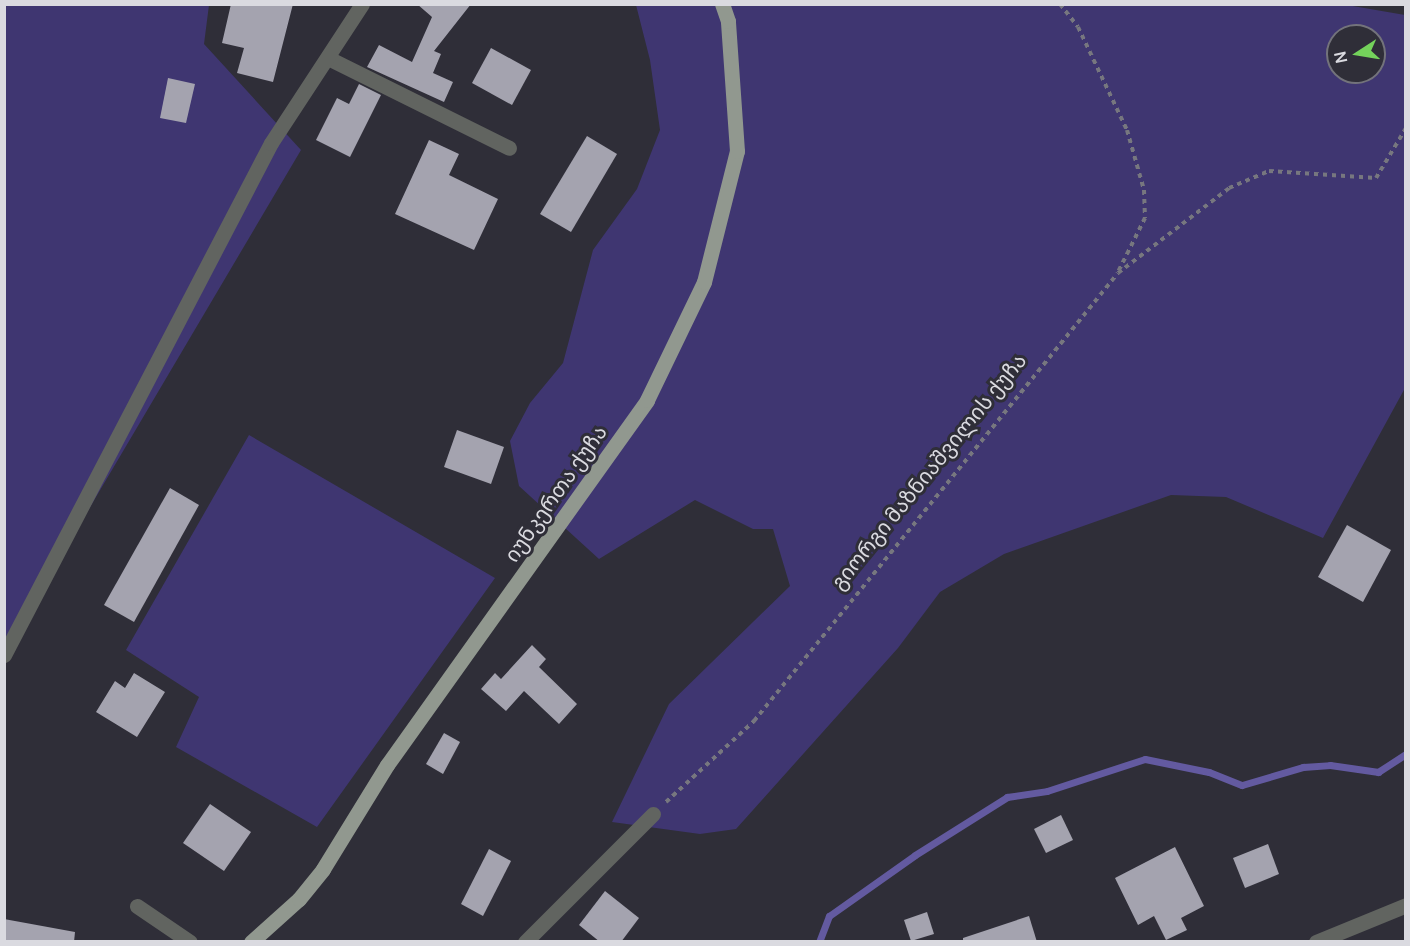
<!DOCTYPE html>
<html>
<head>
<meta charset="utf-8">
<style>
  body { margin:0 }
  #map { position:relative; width:1410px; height:946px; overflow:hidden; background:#2f2e38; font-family:Manrope,"Noto Sans Georgian",sans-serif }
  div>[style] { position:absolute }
  .green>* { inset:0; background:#3f3671 }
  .stream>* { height:7px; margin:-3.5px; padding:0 3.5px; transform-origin:3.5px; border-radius:3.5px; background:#635aa0 }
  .building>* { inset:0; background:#a4a3af }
  .path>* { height:4px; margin-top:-2px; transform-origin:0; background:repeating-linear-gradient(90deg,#77777f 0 4.5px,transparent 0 9px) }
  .minor>* { height:15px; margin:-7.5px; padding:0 7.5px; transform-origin:7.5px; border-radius:7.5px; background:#616460 }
  .major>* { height:15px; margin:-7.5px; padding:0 7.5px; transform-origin:7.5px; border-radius:7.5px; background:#91988f }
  span { translate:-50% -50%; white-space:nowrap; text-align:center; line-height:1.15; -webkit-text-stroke:6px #2f2e38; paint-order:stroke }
  .street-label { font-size:21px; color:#dadae0 }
  .frame { position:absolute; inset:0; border:6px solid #dadae0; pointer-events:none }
  .north { position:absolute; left:1326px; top:24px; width:60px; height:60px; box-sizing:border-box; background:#2f2e38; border:2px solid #73737b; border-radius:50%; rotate:258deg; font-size:16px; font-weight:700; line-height:24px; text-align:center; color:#dadae0 }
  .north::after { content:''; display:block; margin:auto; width:21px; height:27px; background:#74d25b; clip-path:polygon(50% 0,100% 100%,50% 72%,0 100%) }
</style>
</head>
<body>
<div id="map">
  <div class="green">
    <i style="clip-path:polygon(evenodd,1341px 4px,1405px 15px,1405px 388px,1323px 538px,1226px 497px,1171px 495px,1004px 554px,940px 592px,898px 648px,736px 829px,700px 834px,612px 822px,669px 704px,790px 586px,773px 529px,753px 529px,695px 500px,599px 559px,519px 486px,510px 441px,530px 403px,563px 363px,593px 250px,637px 189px,660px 130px,650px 60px,636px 5px,1341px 4px,1338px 36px,1374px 36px,1374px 72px,1338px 72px,1338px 36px)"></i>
    <i style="clip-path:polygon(5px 5px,209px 5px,204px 44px,301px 150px,5px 651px)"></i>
    <i style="clip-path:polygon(249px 435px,495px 578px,317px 827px,176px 747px,199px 697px,126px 650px)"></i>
  </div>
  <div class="stream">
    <i style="left:819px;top:942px;width:28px;rotate:-69deg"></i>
    <i style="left:829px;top:916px;width:105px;rotate:-35.3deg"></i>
    <i style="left:915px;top:855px;width:109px;rotate:-32.2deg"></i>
    <i style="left:1007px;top:797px;width:40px;rotate:-8.5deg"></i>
    <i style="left:1047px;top:791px;width:103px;rotate:-18.1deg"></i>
    <i style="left:1145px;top:759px;width:65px;rotate:11.5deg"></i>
    <i style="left:1209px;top:772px;width:35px;rotate:22deg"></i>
    <i style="left:1242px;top:785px;width:64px;rotate:-16.4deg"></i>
    <i style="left:1303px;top:767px;width:27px;rotate:-4deg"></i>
    <i style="left:1330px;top:765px;width:49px;rotate:8.3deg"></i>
    <i style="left:1378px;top:772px;width:33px;rotate:-33deg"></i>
  </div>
  <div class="building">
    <i style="clip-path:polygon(231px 4px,293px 4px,273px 82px,237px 73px,244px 48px,222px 43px)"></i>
    <i style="clip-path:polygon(417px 4px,471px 4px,434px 51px,441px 54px,433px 73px,453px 82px,444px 102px,367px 67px,379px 45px,412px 62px,432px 17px)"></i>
    <i style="clip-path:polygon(491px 48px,531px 70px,512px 105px,472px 83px)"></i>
    <i style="clip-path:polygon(168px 78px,195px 84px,186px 123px,160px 118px)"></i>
    <i style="clip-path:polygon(359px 84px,381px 95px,350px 157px,316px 140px,337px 98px,349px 104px)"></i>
    <i style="clip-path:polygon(587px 136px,617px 154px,571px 232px,540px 214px)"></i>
    <i style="clip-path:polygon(429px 140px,459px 154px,449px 175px,498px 199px,474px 250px,395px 214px)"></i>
    <i style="clip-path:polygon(457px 430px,504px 447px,491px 484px,444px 467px)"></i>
    <i style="clip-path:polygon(170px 488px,199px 505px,134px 622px,104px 605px)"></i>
    <i style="clip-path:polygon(1347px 525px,1391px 550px,1363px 602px,1318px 577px)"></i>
    <i style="clip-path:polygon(532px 645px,546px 659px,539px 667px,577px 704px,559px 724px,524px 691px,506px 711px,481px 689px,495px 673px,501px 679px)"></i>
    <i style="clip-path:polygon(134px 673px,165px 692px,137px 737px,96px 712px,115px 681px,125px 688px)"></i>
    <i style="clip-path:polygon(444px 733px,460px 742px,443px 774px,426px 764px)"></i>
    <i style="clip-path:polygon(210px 804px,251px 832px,224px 871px,183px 843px)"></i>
    <i style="clip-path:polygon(1061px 815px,1073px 840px,1046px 853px,1034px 829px)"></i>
    <i style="clip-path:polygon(1268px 844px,1279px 874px,1245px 888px,1233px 858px)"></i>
    <i style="clip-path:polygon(1175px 847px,1204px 906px,1181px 918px,1187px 930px,1166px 940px,1154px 916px,1138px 925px,1115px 878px)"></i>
    <i style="clip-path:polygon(489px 849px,511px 861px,483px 916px,461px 904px)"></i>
    <i style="clip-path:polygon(605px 891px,639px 918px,621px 942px,600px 942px,579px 925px)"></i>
    <i style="clip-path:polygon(927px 912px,934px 934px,911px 941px,904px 920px)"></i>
    <i style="clip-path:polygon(1029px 916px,1037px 942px,963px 942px,963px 938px)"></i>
    <i style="clip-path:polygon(4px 919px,75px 932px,74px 942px,4px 942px)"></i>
  </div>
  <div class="path">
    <i style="left:1060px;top:4px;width:29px;rotate:52deg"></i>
    <i style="left:1078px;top:27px;width:114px;rotate:64.6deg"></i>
    <i style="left:1127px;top:130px;width:62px;rotate:74.2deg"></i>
    <i style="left:1144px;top:190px;width:28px;rotate:88deg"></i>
    <i style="left:1145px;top:218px;width:60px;rotate:116.6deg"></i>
    <i style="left:666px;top:802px;width:120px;rotate:-42.6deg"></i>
    <i style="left:754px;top:721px;width:577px;rotate:-50.91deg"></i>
    <i style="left:1118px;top:273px;width:140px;rotate:-37.4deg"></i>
    <i style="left:1229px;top:188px;width:43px;rotate:-23deg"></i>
    <i style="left:1269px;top:171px;width:107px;rotate:3.7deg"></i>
    <i style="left:1376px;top:178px;width:58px;rotate:-59deg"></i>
  </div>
  <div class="minor">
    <i style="left:328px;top:58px;width:202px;rotate:26.4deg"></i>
    <i style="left:4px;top:655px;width:577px;rotate:-62.46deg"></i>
    <i style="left:271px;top:143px;width:166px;rotate:-56.8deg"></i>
    <i style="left:137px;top:906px;width:64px;rotate:34.2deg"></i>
    <i style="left:525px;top:942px;width:181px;rotate:-45deg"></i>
    <i style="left:1316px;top:942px;width:97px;rotate:-22.3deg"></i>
  </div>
  <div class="major">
    <i style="left:251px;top:942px;width:64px;rotate:-41.9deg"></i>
    <i style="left:299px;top:899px;width:38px;rotate:-51deg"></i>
    <i style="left:323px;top:869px;width:122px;rotate:-58.4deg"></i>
    <i style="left:387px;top:765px;width:448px;rotate:-54.5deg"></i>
    <i style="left:647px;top:400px;width:131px;rotate:-64.2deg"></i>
    <i style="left:704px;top:282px;width:135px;rotate:-75.9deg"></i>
    <i style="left:737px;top:151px;width:130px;rotate:-94deg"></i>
    <i style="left:728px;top:21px;width:18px;rotate:-109deg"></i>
  </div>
  <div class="street-label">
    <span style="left:928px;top:471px;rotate:-51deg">გიორგი მაზნიაშვილის ქუჩა</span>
    <span style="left:555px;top:493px;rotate:-55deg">იუნკერთა ქუჩა</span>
  </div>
  <div class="frame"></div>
  <div class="north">N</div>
</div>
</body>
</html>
